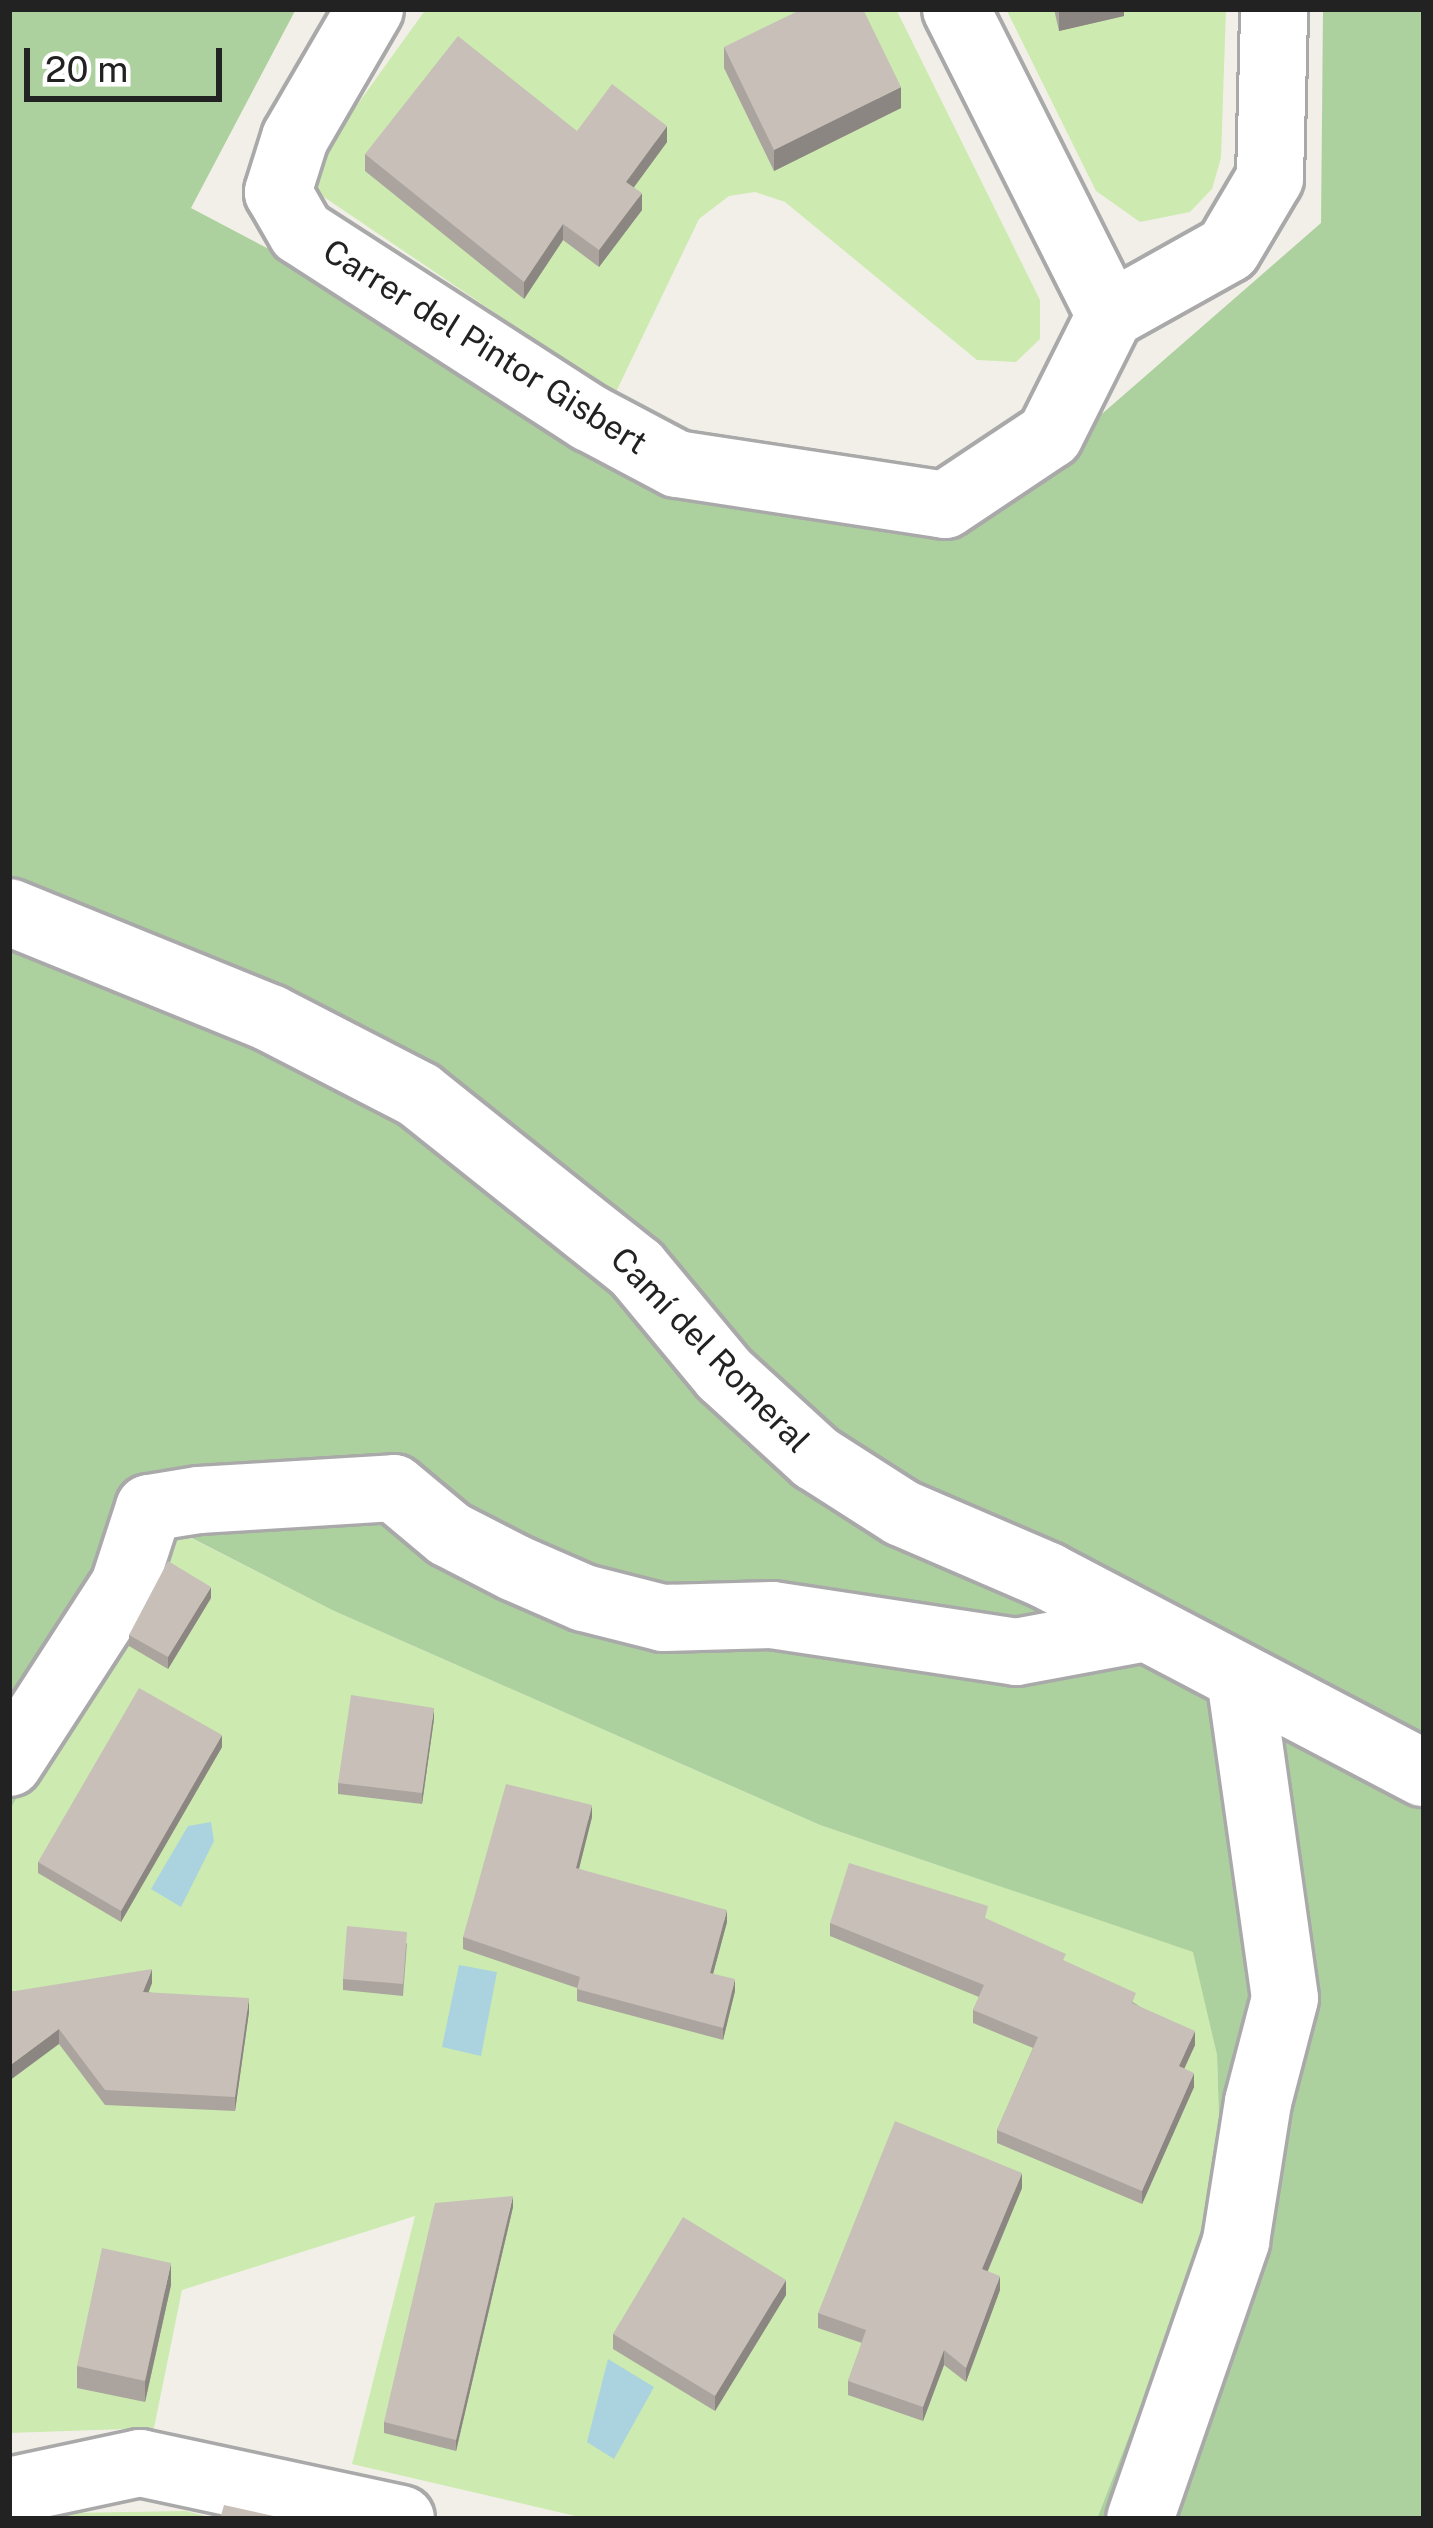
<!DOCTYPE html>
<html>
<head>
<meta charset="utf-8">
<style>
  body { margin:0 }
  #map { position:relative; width:1433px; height:2528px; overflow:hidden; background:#f2efe9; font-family:"Public Sans",sans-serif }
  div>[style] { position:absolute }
  .grass>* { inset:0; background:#cdebb0 }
  .forest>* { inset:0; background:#add19e }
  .water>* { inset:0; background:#aad3df }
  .roads { filter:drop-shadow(3px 0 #a9a9a9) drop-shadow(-3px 0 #a9a9a9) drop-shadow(0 3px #a9a9a9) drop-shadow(0 -3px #a9a9a9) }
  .minor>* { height:66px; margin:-33px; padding:0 33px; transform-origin:33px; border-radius:33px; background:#fff }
  .wall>* { inset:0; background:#aba49e }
  .shaded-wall>* { inset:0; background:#8b8681 }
  .building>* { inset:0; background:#c7bfb8 }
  span { translate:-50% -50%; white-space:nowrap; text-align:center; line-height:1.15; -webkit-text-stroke:9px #fff; paint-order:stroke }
  .street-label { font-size:33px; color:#222 }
  .frame { position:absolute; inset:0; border:12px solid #222; pointer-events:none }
  .scale { position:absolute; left:24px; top:48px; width:198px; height:54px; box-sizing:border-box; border:6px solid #222; border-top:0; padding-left:15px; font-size:36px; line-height:42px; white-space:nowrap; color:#222; -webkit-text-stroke:9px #fff; paint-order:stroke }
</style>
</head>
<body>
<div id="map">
  <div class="grass">
    <i style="clip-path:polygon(426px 9px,896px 9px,1040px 300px,1040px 339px,1016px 362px,977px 360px,785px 202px,755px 192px,729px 196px,699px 219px,615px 394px,315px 191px,306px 176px)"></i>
    <i style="clip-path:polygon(1006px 9px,1226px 9px,1221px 158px,1212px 189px,1190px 212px,1140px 222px,1096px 191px)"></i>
    <i style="clip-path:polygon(173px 1529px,332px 1610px,820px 1825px,1194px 1952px,1217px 2055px,1220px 2152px,1202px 2247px,1097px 2519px,588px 2519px,352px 2464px,415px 2216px,182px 2290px,154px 2428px,9px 2433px,9px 1811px)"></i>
    <i style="clip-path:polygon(186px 2511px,217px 2519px,9px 2519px,9px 2514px)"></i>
  </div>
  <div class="forest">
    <i style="clip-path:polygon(9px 9px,296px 9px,191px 208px,677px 464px,963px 535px,1321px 223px,1323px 9px,1424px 9px,1424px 2519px,1097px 2519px,1202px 2247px,1220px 2152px,1217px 2055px,1193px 1952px,820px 1825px,332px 1610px,174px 1529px,9px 1811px)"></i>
  </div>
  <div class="water">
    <i style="clip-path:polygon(211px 1822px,214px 1841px,181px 1907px,151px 1889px,188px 1826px)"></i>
    <i style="clip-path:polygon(459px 1965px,497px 1972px,481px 2056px,442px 2047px)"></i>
    <i style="clip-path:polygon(608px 2359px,654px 2387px,614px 2459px,587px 2442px)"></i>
  </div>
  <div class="roads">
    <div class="minor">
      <i style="left:370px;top:9px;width:149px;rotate:120.2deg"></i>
      <i style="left:295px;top:138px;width:57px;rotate:107.5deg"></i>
      <i style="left:278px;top:192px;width:46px;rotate:60.1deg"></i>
      <i style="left:301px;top:232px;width:344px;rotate:32.8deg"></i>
      <i style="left:590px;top:418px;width:98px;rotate:27.9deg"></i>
      <i style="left:677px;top:464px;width:271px;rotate:8.7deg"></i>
      <i style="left:945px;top:505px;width:126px;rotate:-33.7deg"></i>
      <i style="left:1050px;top:435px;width:134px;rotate:-63.4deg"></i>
      <i style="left:956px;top:9px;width:343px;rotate:63.3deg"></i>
      <i style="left:1110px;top:315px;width:135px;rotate:-29.2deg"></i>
      <i style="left:1228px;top:249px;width:82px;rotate:-59.4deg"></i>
      <i style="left:1270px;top:178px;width:169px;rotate:-88.6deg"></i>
      <i style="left:9px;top:912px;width:282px;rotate:22.1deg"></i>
      <i style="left:270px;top:1018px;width:168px;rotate:27.3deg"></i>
      <i style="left:419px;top:1095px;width:278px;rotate:38.6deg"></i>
      <i style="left:636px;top:1268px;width:138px;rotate:50.3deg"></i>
      <i style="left:724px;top:1374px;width:125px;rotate:42.4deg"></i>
      <i style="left:816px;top:1458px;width:102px;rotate:32.6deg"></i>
      <i style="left:902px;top:1513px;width:159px;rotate:23.3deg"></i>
      <i style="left:1048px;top:1576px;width:424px;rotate:27.7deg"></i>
      <i style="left:9px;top:1763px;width:212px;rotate:-57.1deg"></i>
      <i style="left:124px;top:1585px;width:81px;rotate:-72deg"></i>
      <i style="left:149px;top:1508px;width:51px;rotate:-9.1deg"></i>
      <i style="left:199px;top:1500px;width:195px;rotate:-3.5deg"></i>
      <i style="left:394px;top:1488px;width:72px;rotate:39.9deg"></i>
      <i style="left:449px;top:1534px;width:74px;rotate:27.3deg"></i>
      <i style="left:515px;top:1568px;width:75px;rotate:23.5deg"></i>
      <i style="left:584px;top:1598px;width:81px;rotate:14.2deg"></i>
      <i style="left:663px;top:1618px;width:109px;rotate:-1.6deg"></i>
      <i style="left:772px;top:1615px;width:247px;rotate:8.6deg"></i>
      <i style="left:1016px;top:1652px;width:132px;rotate:-10.5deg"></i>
      <i style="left:9px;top:2491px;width:134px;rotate:-12.1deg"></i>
      <i style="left:140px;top:2463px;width:267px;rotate:12.1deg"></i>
      <i style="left:1140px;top:2519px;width:294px;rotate:-70.9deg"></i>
      <i style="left:1236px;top:2241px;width:141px;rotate:-81deg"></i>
      <i style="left:1258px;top:2102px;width:107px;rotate:-75.4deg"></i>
      <i style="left:1285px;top:1998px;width:322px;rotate:-98deg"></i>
    </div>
  </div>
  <div class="wall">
    <i style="clip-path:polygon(1054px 9px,1124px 9px,1124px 16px,1059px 31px)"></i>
    <i style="clip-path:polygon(724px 47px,901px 108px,774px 171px,724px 68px)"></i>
    <i style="clip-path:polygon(577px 131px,667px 142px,634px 187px,642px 210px,599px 267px,563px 240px,524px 299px,365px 171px,365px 154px)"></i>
    <i style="clip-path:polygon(211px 1598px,168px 1669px,129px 1646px,129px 1635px)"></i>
    <i style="clip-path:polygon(434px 1719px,422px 1804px,338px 1794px,338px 1783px)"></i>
    <i style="clip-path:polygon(222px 1747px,121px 1922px,38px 1873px,38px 1862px)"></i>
    <i style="clip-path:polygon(592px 1817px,579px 1869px,727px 1922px,713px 1974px,735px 1991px,723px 2040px,577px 2001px,577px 1988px,463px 1949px,463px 1937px)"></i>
    <i style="clip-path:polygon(988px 1920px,1066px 1962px,1136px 2004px,1195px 2045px,1184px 2069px,1194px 2087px,1142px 2204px,997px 2143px,997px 2130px,1033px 2048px,973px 2023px,973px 2010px,979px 1997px,830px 1936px,830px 1923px)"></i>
    <i style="clip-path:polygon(407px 1943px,403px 1996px,343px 1990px,343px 1979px)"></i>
    <i style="clip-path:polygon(152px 1983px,148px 1992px,249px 2012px,235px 2111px,105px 2105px,59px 2044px,9px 1992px)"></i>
    <i style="clip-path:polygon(1022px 2188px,988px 2271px,1000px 2290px,966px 2382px,944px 2365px,923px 2421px,848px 2395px,848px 2381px,862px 2343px,818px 2328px,818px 2313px)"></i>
    <i style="clip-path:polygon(513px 2207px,456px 2451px,384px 2433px,384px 2422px)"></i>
    <i style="clip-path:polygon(171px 2285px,145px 2402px,77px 2388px,77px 2366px)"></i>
    <i style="clip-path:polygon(786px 2295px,715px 2411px,613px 2349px,613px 2334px)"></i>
  </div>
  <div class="shaded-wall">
    <i style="clip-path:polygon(1059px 9px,1124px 9px,1124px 16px,1059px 31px)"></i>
    <i style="clip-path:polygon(901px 87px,901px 108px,774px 171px,774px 150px)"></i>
    <i style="clip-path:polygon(667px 126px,667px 142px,626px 198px,626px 182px)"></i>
    <i style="clip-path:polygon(642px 193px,642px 210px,599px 267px,599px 250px)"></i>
    <i style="clip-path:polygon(563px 224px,563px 240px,524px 299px,524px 282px)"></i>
    <i style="clip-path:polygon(211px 1587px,211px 1598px,168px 1669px,168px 1657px)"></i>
    <i style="clip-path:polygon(434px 1708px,434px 1719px,422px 1804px,422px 1793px)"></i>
    <i style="clip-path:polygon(222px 1735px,222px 1747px,121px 1922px,121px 1911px)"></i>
    <i style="clip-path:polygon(592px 1805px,592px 1817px,576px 1880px,576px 1868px)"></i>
    <i style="clip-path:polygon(727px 1910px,727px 1922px,710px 1985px,710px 1973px)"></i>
    <i style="clip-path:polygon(152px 1969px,152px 1983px,143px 2007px,143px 1992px)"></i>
    <i style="clip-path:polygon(735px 1979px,735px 1991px,723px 2040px,723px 2028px)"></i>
    <i style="clip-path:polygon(249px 1998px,249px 2012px,235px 2111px,235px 2097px)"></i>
    <i style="clip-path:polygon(59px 2029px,59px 2044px,9px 2081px,9px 2066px)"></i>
    <i style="clip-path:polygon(1195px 2031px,1195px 2045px,1179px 2080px,1179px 2066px)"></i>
    <i style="clip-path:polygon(1194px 2073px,1194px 2087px,1142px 2204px,1142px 2191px)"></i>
    <i style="clip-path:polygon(1022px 2173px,1022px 2188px,982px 2284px,982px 2269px)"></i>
    <i style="clip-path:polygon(513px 2196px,513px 2207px,456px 2451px,456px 2440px)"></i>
    <i style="clip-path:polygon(171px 2263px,171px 2285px,145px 2402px,145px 2381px)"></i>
    <i style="clip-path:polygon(1000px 2276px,1000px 2290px,966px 2382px,966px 2368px)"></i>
    <i style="clip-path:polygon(786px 2280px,786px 2295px,715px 2411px,715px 2396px)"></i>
    <i style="clip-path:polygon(944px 2350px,944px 2365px,923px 2421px,923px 2407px)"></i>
  </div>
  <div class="building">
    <i style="clip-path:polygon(802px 9px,863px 9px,901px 87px,774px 150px,724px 47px)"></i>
    <i style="clip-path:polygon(458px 36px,577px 131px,612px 84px,667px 126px,626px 182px,642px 193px,599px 250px,563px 224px,524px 282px,365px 154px)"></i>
    <i style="clip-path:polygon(168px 1561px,211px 1587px,168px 1657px,129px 1635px)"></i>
    <i style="clip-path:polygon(139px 1688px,222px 1735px,121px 1911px,38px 1862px)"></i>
    <i style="clip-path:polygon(351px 1695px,434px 1708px,422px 1793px,338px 1783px)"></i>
    <i style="clip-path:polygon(506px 1784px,592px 1805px,576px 1868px,727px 1910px,710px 1973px,735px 1979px,723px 2028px,577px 1989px,580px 1977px,463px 1937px)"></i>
    <i style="clip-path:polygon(849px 1863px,988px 1906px,985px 1918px,1066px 1954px,1063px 1960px,1136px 1993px,1132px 2003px,1195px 2031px,1179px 2066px,1194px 2073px,1142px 2191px,997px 2130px,1038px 2037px,973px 2010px,984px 1985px,830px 1923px)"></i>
    <i style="clip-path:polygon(347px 1926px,407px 1932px,403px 1984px,343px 1979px)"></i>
    <i style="clip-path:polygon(152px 1969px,143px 1992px,249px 1998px,235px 2097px,105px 2090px,59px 2029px,9px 2066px,9px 1992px)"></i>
    <i style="clip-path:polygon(895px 2121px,1022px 2173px,982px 2269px,1000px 2276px,966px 2368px,944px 2350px,923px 2407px,848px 2381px,866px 2330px,818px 2313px)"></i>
    <i style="clip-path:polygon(513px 2196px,456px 2440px,384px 2422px,435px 2203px)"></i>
    <i style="clip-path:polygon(683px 2217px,786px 2280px,715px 2396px,613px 2334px)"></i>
    <i style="clip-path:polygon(102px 2248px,171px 2263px,145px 2381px,77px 2366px)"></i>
    <i style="clip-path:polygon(224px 2505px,287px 2519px,220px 2519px)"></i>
  </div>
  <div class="street-label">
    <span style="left:485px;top:347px;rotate:32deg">Carrer del Pintor Gisbert</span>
    <span style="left:710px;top:1350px;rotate:46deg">Camí del Romeral</span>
  </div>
  <div class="frame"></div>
  <div class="scale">20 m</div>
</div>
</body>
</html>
